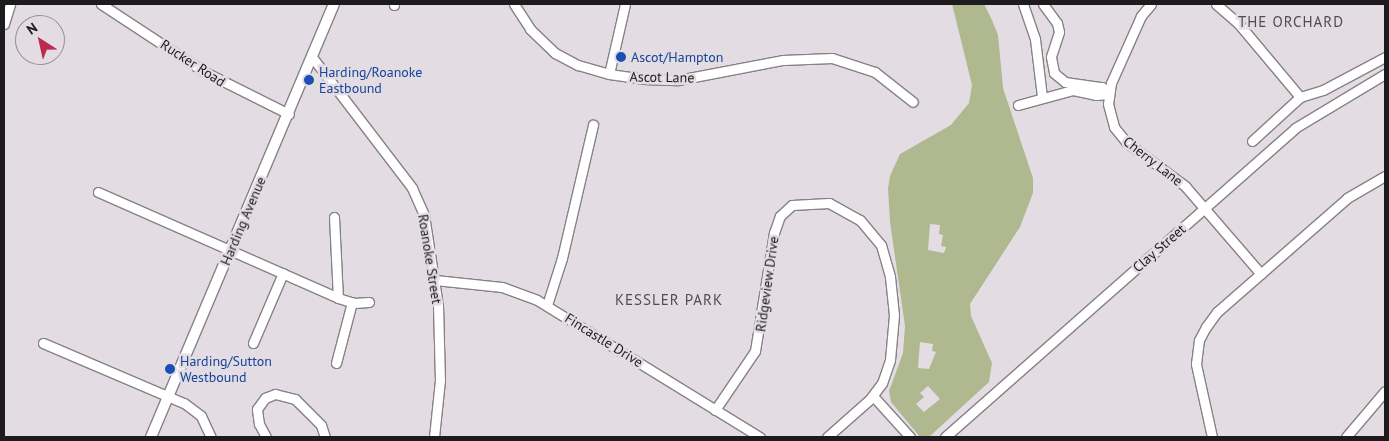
<!DOCTYPE html>
<html>
<head>
<meta charset="utf-8">
<style>
  body { margin:0 }
  #map { position:relative; width:1389px; height:441px; overflow:hidden; background:#e3dde3; font-family:"PT Sans",sans-serif }
  div>[style] { position:absolute }
  .green>* { inset:0; background:#b0b890 }
  .roads { filter:drop-shadow(1px 0 #878186) drop-shadow(-1px 0 #878186) drop-shadow(0 1px #878186) drop-shadow(0 -1px #878186) }
  .minor>* { height:9px; margin:-4.5px; padding:0 4.5px; transform-origin:4.5px; border-radius:4.5px; background:#fff }
  .major>* { height:10px; margin:-5px; padding:0 5px; transform-origin:5px; border-radius:5px; background:#fff }
  .dots>* { width:14px; height:14px; translate:-50% -50%; box-sizing:border-box; border:2px solid #e3dde3; border-radius:50% }
  span { translate:-50% -50%; white-space:nowrap; text-align:center; line-height:1.15; -webkit-text-stroke:5px #e3dde3; paint-order:stroke }
  .transit-label { font-size:14px; color:#164399 }
  .left { translate:0 -50%; text-align:left }
  .street-label { font-size:14px; color:#1d1b1d }
  .neighbourhood-label { font-size:15px; color:#514c51; letter-spacing:1px }
  .frame { position:absolute; inset:0; border:5px solid #1d1b1d; pointer-events:none }
  .north { position:absolute; left:15px; top:15px; width:50px; height:50px; box-sizing:border-box; background:#e3dde3; border:1px solid #948f94; border-radius:50%; rotate:325deg; font-size:14px; font-weight:700; line-height:20px; text-align:center; color:#1d1b1d }
  .north::after { content:''; display:block; margin:auto; width:18px; height:22px; background:#bc2c51; clip-path:polygon(50% 0,100% 100%,50% 72%,0 100%) }
</style>
</head>
<body>
<div id="map">
  <div class="green">
    <i style="clip-path:polygon(evenodd,952px 4px,984px 4px,992px 20px,998px 35px,1003px 88px,1033px 178px,1033px 193px,1020px 227px,970px 304px,971px 316px,992px 363px,989px 382px,929px 437px,920px 437px,891px 402px,889px 391px,903px 353px,905px 326px,890px 222px,888px 188px,890px 176px,900px 154px,951px 125px,969px 103px,972px 85px,952px 4px,930px 224px,940px 225px,939px 234px,943px 235px,941px 246px,946px 247px,944px 253px,928px 250px,930px 224px,952px 4px,920px 342px,933px 344px,932px 351px,936px 352px,929px 369px,918px 368px,920px 342px,952px 4px,928px 386px,940px 399px,924px 412px,916px 404px,924px 397px,920px 393px,928px 386px)"></i>
  </div>
  <div class="roads">
    <div class="minor">
      <i style="left:101px;top:4px;width:122px;rotate:33.3deg"></i>
      <i style="left:203px;top:71px;width:96px;rotate:26.6deg"></i>
      <i style="left:514px;top:4px;width:30px;rotate:57deg"></i>
      <i style="left:530px;top:29px;width:35px;rotate:44deg"></i>
      <i style="left:555px;top:53px;width:26px;rotate:28deg"></i>
      <i style="left:578px;top:65px;width:32px;rotate:16deg"></i>
      <i style="left:609px;top:74px;width:34px;rotate:8deg"></i>
      <i style="left:643px;top:79px;width:35px;rotate:2deg"></i>
      <i style="left:678px;top:80px;width:107px;rotate:-10.8deg"></i>
      <i style="left:783px;top:60px;width:49px;rotate:-2.3deg"></i>
      <i style="left:832px;top:58px;width:45px;rotate:18deg"></i>
      <i style="left:875px;top:72px;width:48px;rotate:38.3deg"></i>
      <i style="left:1023px;top:4px;width:37px;rotate:71deg"></i>
      <i style="left:1035px;top:39px;width:58px;rotate:83.1deg"></i>
      <i style="left:1043px;top:4px;width:24px;rotate:54deg"></i>
      <i style="left:1057px;top:23px;width:9px;rotate:77deg"></i>
      <i style="left:1059px;top:32px;width:26px;rotate:108deg"></i>
      <i style="left:1051px;top:57px;width:16px;rotate:79deg"></i>
      <i style="left:1054px;top:73px;width:14px;rotate:39deg"></i>
      <i style="left:1065px;top:82px;width:37px;rotate:8deg"></i>
      <i style="left:1102px;top:87px;width:10px;rotate:45deg"></i>
      <i style="left:1151px;top:4px;width:16px;rotate:130deg"></i>
      <i style="left:1141px;top:16px;width:73px;rotate:114.1deg"></i>
      <i style="left:1111px;top:83px;width:21px;rotate:98deg"></i>
      <i style="left:1108px;top:104px;width:24px;rotate:75deg"></i>
      <i style="left:1114px;top:127px;width:19px;rotate:51deg"></i>
      <i style="left:1126px;top:142px;width:74px;rotate:36.7deg"></i>
      <i style="left:1185px;top:186px;width:116px;rotate:49.2deg"></i>
      <i style="left:1216px;top:4px;width:29px;rotate:41deg"></i>
      <i style="left:1238px;top:23px;width:97px;rotate:50deg"></i>
      <i style="left:394px;top:5px;width:1px;rotate:-90deg"></i>
      <i style="left:4px;top:24px;width:21px;rotate:-73deg"></i>
      <i style="left:312px;top:57px;width:165px;rotate:52.6deg"></i>
      <i style="left:412px;top:188px;width:30px;rotate:66deg"></i>
      <i style="left:424px;top:215px;width:91px;rotate:81.2deg"></i>
      <i style="left:438px;top:305px;width:75px;rotate:88.5deg"></i>
      <i style="left:440px;top:380px;width:57px;rotate:96deg"></i>
      <i style="left:609px;top:74px;width:72px;rotate:-77.1deg"></i>
      <i style="left:1018px;top:105px;width:57px;rotate:-15.3deg"></i>
      <i style="left:1073px;top:90px;width:24px;rotate:12deg"></i>
      <i style="left:1096px;top:95px;width:13px;rotate:-4deg"></i>
      <i style="left:1252px;top:141px;width:65px;rotate:-42.5deg"></i>
      <i style="left:1300px;top:97px;width:24px;rotate:-17deg"></i>
      <i style="left:1323px;top:90px;width:70px;rotate:-28deg"></i>
      <i style="left:98px;top:192px;width:262px;rotate:23.8deg"></i>
      <i style="left:338px;top:298px;width:17px;rotate:17deg"></i>
      <i style="left:354px;top:303px;width:15px;rotate:-4deg"></i>
      <i style="left:334px;top:217px;width:81px;rotate:87.2deg"></i>
      <i style="left:435px;top:280px;width:67px;rotate:6deg"></i>
      <i style="left:502px;top:287px;width:37px;rotate:20deg"></i>
      <i style="left:537px;top:300px;width:262px;rotate:31.6deg"></i>
      <i style="left:547px;top:305px;width:49px;rotate:-72.3deg"></i>
      <i style="left:562px;top:258px;width:137px;rotate:-76.9deg"></i>
      <i style="left:43px;top:343px;width:153px;rotate:23.1deg"></i>
      <i style="left:184px;top:403px;width:21px;rotate:37deg"></i>
      <i style="left:201px;top:416px;width:23px;rotate:65deg"></i>
      <i style="left:253px;top:343px;width:76px;rotate:-66.8deg"></i>
      <i style="left:336px;top:363px;width:63px;rotate:-75.3deg"></i>
      <i style="left:873px;top:396px;width:55px;rotate:47.9deg"></i>
      <i style="left:715px;top:410px;width:71px;rotate:-55.9deg"></i>
      <i style="left:755px;top:351px;width:120px;rotate:-80.9deg"></i>
      <i style="left:774px;top:233px;width:18px;rotate:-71deg"></i>
      <i style="left:780px;top:216px;width:16px;rotate:-43deg"></i>
      <i style="left:792px;top:205px;width:37px;rotate:-3deg"></i>
      <i style="left:829px;top:203px;width:35px;rotate:29deg"></i>
      <i style="left:860px;top:220px;width:33px;rotate:50deg"></i>
      <i style="left:881px;top:245px;width:33px;rotate:74deg"></i>
      <i style="left:890px;top:277px;width:38px;rotate:84deg"></i>
      <i style="left:894px;top:315px;width:45px;rotate:95.1deg"></i>
      <i style="left:890px;top:360px;width:24px;rotate:109deg"></i>
      <i style="left:882px;top:383px;width:21px;rotate:127deg"></i>
      <i style="left:869px;top:400px;width:56px;rotate:138.6deg"></i>
      <i style="left:266px;top:437px;width:15px;rotate:-118deg"></i>
      <i style="left:259px;top:424px;width:15px;rotate:-98deg"></i>
      <i style="left:257px;top:409px;width:14px;rotate:-54deg"></i>
      <i style="left:265px;top:398px;width:11px;rotate:-22deg"></i>
      <i style="left:275px;top:394px;width:21px;rotate:14deg"></i>
      <i style="left:295px;top:399px;width:37px;rotate:45deg"></i>
      <i style="left:321px;top:425px;width:13px;rotate:72deg"></i>
      <i style="left:945px;top:437px;width:467px;rotate:-41.4deg"></i>
      <i style="left:1295px;top:128px;width:105px;rotate:-31deg"></i>
      <i style="left:1212px;top:437px;width:75px;rotate:-102.4deg"></i>
      <i style="left:1196px;top:364px;width:24px;rotate:-83deg"></i>
      <i style="left:1199px;top:340px;width:15px;rotate:-62deg"></i>
      <i style="left:1206px;top:327px;width:19px;rotate:-54deg"></i>
      <i style="left:1217px;top:312px;width:173px;rotate:-41.2deg"></i>
      <i style="left:1347px;top:198px;width:44px;rotate:-30.1deg"></i>
      <i style="left:1346px;top:437px;width:60px;rotate:-49.7deg"></i>
    </div>
    <div class="major">
      <i style="left:151px;top:437px;width:470px;rotate:-67.1deg"></i>
    </div>
  </div>
  <div class="dots">
    <i style="left:621px;top:57px;background:#1a4fb4"></i>
    <i style="left:309px;top:80px;background:#1a4fb4"></i>
    <i style="left:170px;top:369px;background:#1a4fb4"></i>
  </div>
  <div class="transit-label">
    <span class="left" style="left:631px;top:57px">Ascot/Hampton</span>
    <span class="left" style="left:319px;top:80px">Harding/Roanoke<br>Eastbound</span>
    <span class="left" style="left:180px;top:369px">Harding/Sutton<br>Westbound</span>
  </div>
  <div class="street-label">
    <span style="left:193px;top:63px;rotate:33deg">Rucker Road</span>
    <span style="left:662px;top:77px;rotate:1deg">Ascot Lane</span>
    <span style="left:1153px;top:161px;rotate:38deg">Cherry Lane</span>
    <span style="left:243px;top:221px;rotate:-67deg">Harding Avenue</span>
    <span style="left:1159px;top:248px;rotate:-41deg">Clay Street</span>
    <span style="left:430px;top:259px;rotate:81deg">Roanoke Street</span>
    <span style="left:767px;top:284px;rotate:-82deg">Ridgeview Drive</span>
    <span style="left:604px;top:340px;rotate:32deg">Fincastle Drive</span>
  </div>
  <div class="neighbourhood-label">
    <span style="left:1291px;top:22px">THE ORCHARD</span>
    <span style="left:669px;top:300px">KESSLER PARK</span>
  </div>
  <div class="frame"></div>
  <div class="north">N</div>
</div>
</body>
</html>
